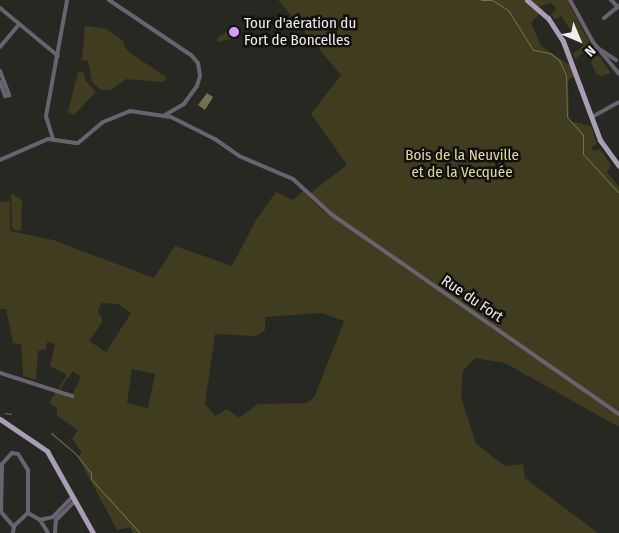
<!DOCTYPE html>
<html>
<head>
<meta charset="utf-8">
<style>
  body { margin:0 }
  #map { position:relative; width:619px; height:533px; overflow:hidden; background:#282823; font-family:"Fira Sans Condensed",sans-serif }
  div>[style] { position:absolute }
  .green>* { inset:0; background:#3f3c1f }
  .water>* { inset:0; background:#747052 }
  .stream>* { height:1px; margin:-0.5px; padding:0 0.5px; transform-origin:0.5px; border-radius:0.5px; background:#747052 }
  .minor>* { height:4px; margin:-2px; padding:0 2px; transform-origin:2px; border-radius:2px; background:#69636f }
  .major>* { height:5px; margin:-2.5px; padding:0 2.5px; transform-origin:2.5px; border-radius:2.5px; background:#aa9eb6 }
  .dots>* { width:14px; height:14px; translate:-50% -50%; box-sizing:border-box; border:2px solid #11100e; border-radius:50% }
  span { translate:-50% -50%; white-space:nowrap; text-align:center; line-height:1.15; -webkit-text-stroke:5px #11100e; paint-order:stroke }
  .poi-label { font-size:15px; color:#eeedea }
  .left { translate:0 -50%; text-align:left }
  .park-label { font-size:15px; color:#e0d99f }
  .street-label { font-size:15px; color:#eeedea }
  .north { position:absolute; left:554px; top:15px; width:50px; height:50px; -webkit-text-stroke:4px #11100e; paint-order:stroke; rotate:135deg; font-size:14px; font-weight:700; line-height:20px; text-align:center; color:#eeedea }
  .north::after { content:''; display:block; margin:auto; width:18px; height:22px; background:#eeedea; clip-path:polygon(50% 0,100% 100%,50% 72%,0 100%) }
</style>
</head>
<body>
<div id="map">
  <div class="green">
    <i style="clip-path:polygon(278px 0,567px 0,594px 51px,590px 54px,586px 51px,575px 59px,573px 54px,584px 45px,578px 41px,561px 16px,555px 19px,551px 15px,556px 8px,551px 3px,540px 6px,537px 10px,540px 13px,531px 23px,541px 46px,571px 66px,575px 76px,568px 80px,569px 121px,591px 126px,597px 144px,591px 147px,593px 151px,600px 149px,611px 165px,607px 172px,619px 187px,619px 412px,326px 210px,309px 194px,347px 165px,311px 114px,341px 75px)"></i>
    <i style="clip-path:polygon(85px 26px,107px 29px,124px 42px,124px 47px,132px 54px,167px 78px,163px 82px,126px 79px,111px 90px,101px 90px,92px 82px,88px 61px,82px 60px)"></i>
    <i style="clip-path:polygon(233px 28px,238px 34px,236px 38px,217px 42px,218px 37px)"></i>
    <i style="clip-path:polygon(596px 56px,600px 57px,611px 73px,602px 76px,596px 74px,591px 62px)"></i>
    <i style="clip-path:polygon(78px 72px,84px 73px,85px 80px,96px 92px,74px 115px,68px 112px)"></i>
    <i style="clip-path:polygon(evenodd,303px 191px,322px 210px,619px 416px,619px 427px,505px 363px,475px 358px,463px 371px,461px 397px,476px 444px,505px 466px,523px 464px,525px 478px,598px 533px,133px 533px,130px 527px,117px 530px,78px 457px,82px 453px,72px 439px,78px 430px,57px 416px,57px 408px,49px 403px,67px 375px,50px 366px,55px 344px,47px 342px,46px 349px,38px 351px,36px 380px,23px 376px,21px 344px,13px 343px,6px 309px,0 309px,0 202px,10px 201px,10px 231px,53px 240px,154px 278px,175px 246px,232px 266px,256px 220px,276px 192px,293px 200px,303px 191px,101px 303px,118px 304px,131px 313px,106px 352px,89px 341px,103px 321px,98px 311px,101px 303px,303px 191px,321px 313px,344px 321px,314px 398px,307px 403px,258px 404px,239px 418px,227px 409px,215px 416px,205px 404px,215px 334px,256px 336px,265px 330px,265px 317px,321px 313px,303px 191px,132px 369px,155px 374px,148px 408px,127px 403px,132px 369px,303px 191px,73px 371px,81px 377px,72px 395px,59px 390px,73px 371px)"></i>
    <i style="clip-path:polygon(11px 193px,22px 200px,21px 230px,17px 231px,12px 228px)"></i>
  </div>
  <div class="water">
    <i style="clip-path:polygon(207px 93px,213px 97px,205px 110px,198px 105px)"></i>
  </div>
  <div class="stream">
    <i style="left:481px;top:0;width:10px"></i>
    <i style="left:492px;top:0;width:19px;rotate:32deg"></i>
    <i style="left:508px;top:10px;width:47px;rotate:58deg"></i>
    <i style="left:533px;top:50px;width:17px;rotate:10deg"></i>
    <i style="left:550px;top:53px;width:11px;rotate:38deg"></i>
    <i style="left:559px;top:60px;width:17px;rotate:65deg"></i>
    <i style="left:566px;top:75px;width:42px;rotate:88.6deg"></i>
    <i style="left:567px;top:117px;width:24px;rotate:48deg"></i>
    <i style="left:583px;top:135px;width:19px;rotate:90deg"></i>
    <i style="left:583px;top:154px;width:53px;rotate:47.3deg"></i>
    <i style="left:5px;top:413px;width:6px;rotate:9deg"></i>
    <i style="left:51px;top:433px;width:31px;rotate:40deg"></i>
    <i style="left:75px;top:453px;width:26px;rotate:51deg"></i>
    <i style="left:91px;top:473px;width:6px;rotate:90deg"></i>
    <i style="left:91px;top:479px;width:73px;rotate:47.8deg"></i>
  </div>
  <div class="minor">
    <i style="left:109px;top:0;width:99px;rotate:33.9deg"></i>
    <i style="left:191px;top:55px;width:11px;rotate:49deg"></i>
    <i style="left:198px;top:63px;width:13px;rotate:81deg"></i>
    <i style="left:200px;top:76px;width:10px;rotate:107deg"></i>
    <i style="left:197px;top:86px;width:22px;rotate:126deg"></i>
    <i style="left:184px;top:104px;width:22px;rotate:150deg"></i>
    <i style="left:570px;top:0;width:48px;rotate:61.3deg"></i>
    <i style="left:593px;top:42px;width:41px;rotate:50.9deg"></i>
    <i style="left:611px;top:0;width:10px;rotate:45deg"></i>
    <i style="left:0;top:8px;width:75px;rotate:39.6deg"></i>
    <i style="left:604px;top:18px;width:19px;rotate:-39deg"></i>
    <i style="left:0;top:47px;width:30px;rotate:-50deg"></i>
    <i style="left:596px;top:47px;width:24px;rotate:33deg"></i>
    <i style="left:0;top:71px;width:26px;rotate:69deg"></i>
    <i style="left:9px;top:95px;width:4px;rotate:166deg"></i>
    <i style="left:5px;top:96px;width:15px;rotate:-110deg"></i>
    <i style="left:592px;top:117px;width:31px;rotate:-29deg"></i>
    <i style="left:53px;top:139px;width:24px;rotate:-107deg"></i>
    <i style="left:46px;top:116px;width:118px;rotate:-79.7deg"></i>
    <i style="left:0;top:160px;width:52px;rotate:-23.6deg"></i>
    <i style="left:48px;top:139px;width:30px;rotate:8deg"></i>
    <i style="left:78px;top:143px;width:33px;rotate:-40deg"></i>
    <i style="left:103px;top:122px;width:29px;rotate:-22deg"></i>
    <i style="left:130px;top:111px;width:41px;rotate:8.3deg"></i>
    <i style="left:171px;top:117px;width:49px;rotate:26.6deg"></i>
    <i style="left:215px;top:139px;width:29px;rotate:35deg"></i>
    <i style="left:239px;top:156px;width:59px;rotate:23.1deg"></i>
    <i style="left:293px;top:179px;width:52px;rotate:42.6deg"></i>
    <i style="left:331px;top:214px;width:351px;rotate:34.8deg"></i>
    <i style="left:0;top:373px;width:76px;rotate:17.7deg"></i>
    <i style="left:28px;top:513px;width:14px;rotate:30deg"></i>
    <i style="left:40px;top:520px;width:15px;rotate:58deg"></i>
    <i style="left:40px;top:520px;width:13px;rotate:-13deg"></i>
    <i style="left:53px;top:517px;width:29px;rotate:-46deg"></i>
    <i style="left:14px;top:527px;width:20px;rotate:-131deg"></i>
    <i style="left:1px;top:512px;width:48px;rotate:-88.8deg"></i>
    <i style="left:2px;top:464px;width:15px;rotate:-48deg"></i>
    <i style="left:12px;top:453px;width:6px;rotate:9deg"></i>
    <i style="left:18px;top:454px;width:19px;rotate:58deg"></i>
    <i style="left:28px;top:470px;width:43px;rotate:90deg"></i>
    <i style="left:13px;top:533px;width:7px;rotate:-82deg"></i>
    <i style="left:14px;top:526px;width:19px;rotate:-43deg"></i>
    <i style="left:55px;top:533px;width:13px;rotate:-86deg"></i>
    <i style="left:56px;top:520px;width:27px;rotate:-45deg"></i>
  </div>
  <div class="major">
    <i style="left:527px;top:0;width:28px;rotate:41deg"></i>
    <i style="left:548px;top:18px;width:27px;rotate:57deg"></i>
    <i style="left:563px;top:41px;width:106px;rotate:69.5deg"></i>
    <i style="left:600px;top:140px;width:32px;rotate:54deg"></i>
    <i style="left:0;top:419px;width:57px;rotate:34.2deg"></i>
    <i style="left:47px;top:451px;width:94px;rotate:60.7deg"></i>
  </div>
  <div class="dots">
    <i style="left:234px;top:32px;background:#d19dfe"></i>
  </div>
  <div class="poi-label">
    <span class="left" style="left:244px;top:32px">Tour d'aération du<br>Fort de Boncelles</span>
  </div>
  <div class="park-label">
    <span style="left:462px;top:164px">Bois de la Neuville<br>et de la Vecquée</span>
  </div>
  <div class="street-label">
    <span style="left:472px;top:299px;rotate:34deg">Rue du Fort</span>
  </div>
  <div class="north">N</div>
</div>
</body>
</html>
